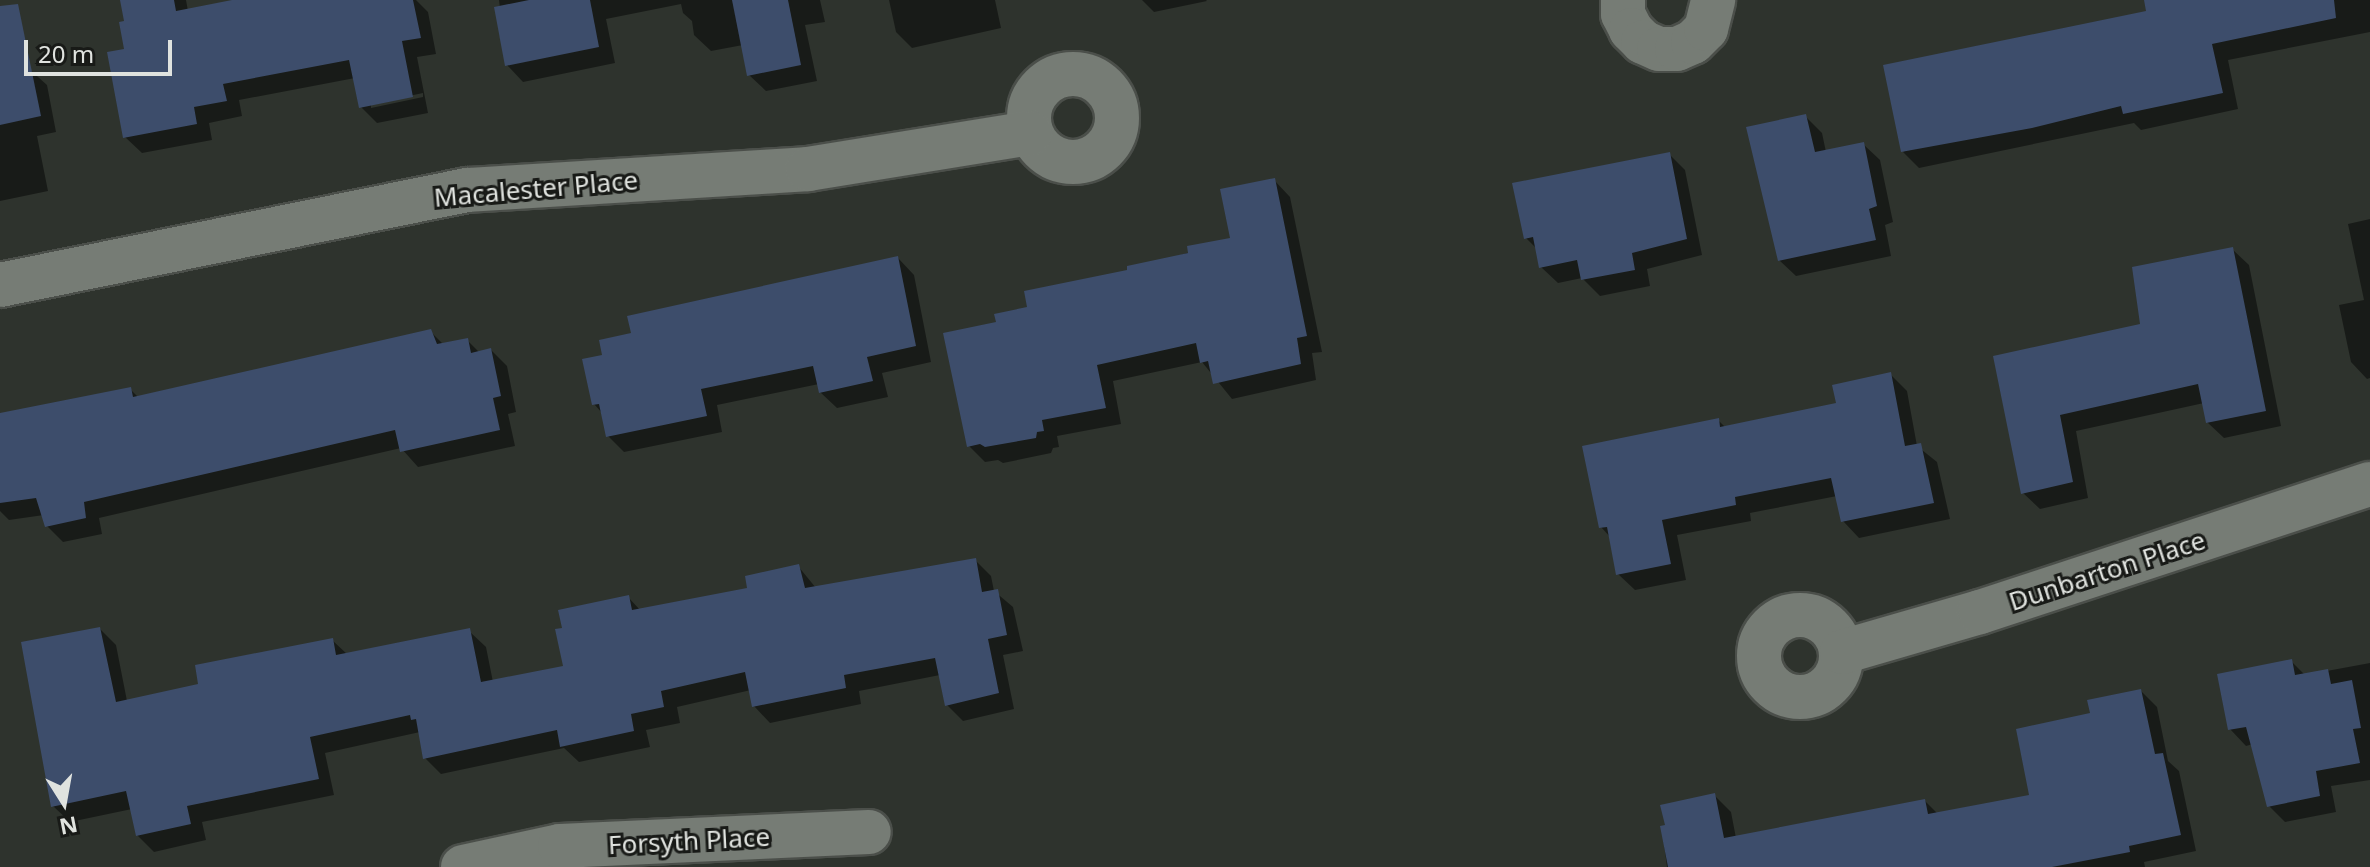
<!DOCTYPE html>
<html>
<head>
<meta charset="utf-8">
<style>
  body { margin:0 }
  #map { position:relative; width:2370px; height:867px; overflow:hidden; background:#2e332d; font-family:"Noto Sans",sans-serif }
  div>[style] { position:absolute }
  .shadow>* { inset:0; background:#0007 }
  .building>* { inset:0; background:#3d4d6b }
  .roads { filter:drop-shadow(2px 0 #4b4f4a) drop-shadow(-2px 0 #4b4f4a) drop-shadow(0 2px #4b4f4a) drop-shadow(0 -2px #4b4f4a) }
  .minor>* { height:44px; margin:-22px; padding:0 22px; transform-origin:22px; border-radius:22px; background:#767c75 }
  .minor>.ring { margin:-22px; padding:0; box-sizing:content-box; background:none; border:44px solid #767c75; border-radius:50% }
  span { translate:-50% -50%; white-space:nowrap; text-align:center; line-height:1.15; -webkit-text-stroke:6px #181a17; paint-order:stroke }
  .street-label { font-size:26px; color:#e0e3df }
  .north { position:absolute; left:24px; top:763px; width:80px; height:80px; -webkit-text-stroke:6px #181a17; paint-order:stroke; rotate:169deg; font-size:22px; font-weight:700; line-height:32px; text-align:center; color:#e0e3df }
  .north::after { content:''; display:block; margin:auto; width:28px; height:36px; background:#e0e3df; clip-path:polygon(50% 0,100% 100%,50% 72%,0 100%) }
  .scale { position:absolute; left:24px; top:40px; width:148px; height:36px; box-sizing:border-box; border:4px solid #e0e3df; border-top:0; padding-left:10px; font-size:24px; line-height:28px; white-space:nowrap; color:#e0e3df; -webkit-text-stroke:6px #181a17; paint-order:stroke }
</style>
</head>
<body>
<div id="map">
  <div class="shadow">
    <i style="clip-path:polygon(evenodd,122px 0,186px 0,188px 11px,243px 0,416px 0,428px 12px,436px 54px,417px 57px,428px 113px,377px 123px,361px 107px,355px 78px,239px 100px,242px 116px,209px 123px,212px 140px,142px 153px,125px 137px,127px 23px,122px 0,423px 93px,423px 97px,371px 108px,371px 104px,423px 93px)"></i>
    <i style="clip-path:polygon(499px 0,820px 0,825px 22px,805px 25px,817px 81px,766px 91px,749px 75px,743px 45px,711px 51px,694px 35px,692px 21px,683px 13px,681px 4px,606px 19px,615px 63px,523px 82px,507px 65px)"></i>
    <i style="clip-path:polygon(889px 0,995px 0,1001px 28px,912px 48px,896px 32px)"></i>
    <i style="clip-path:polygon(1142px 0,1206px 0,1207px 1px,1154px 12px)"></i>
    <i style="clip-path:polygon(2146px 0,2370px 0,2370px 32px,2228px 60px,2238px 109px,2141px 130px,2134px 123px,1919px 168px,1903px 152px,2149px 13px)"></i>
    <i style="clip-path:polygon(0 43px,47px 85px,56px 132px,37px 136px,48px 191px,0 201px)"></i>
    <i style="clip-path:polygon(1805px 116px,1822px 133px,1826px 152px,1863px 144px,1880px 160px,1893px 222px,1885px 225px,1891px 256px,1796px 276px,1779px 260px)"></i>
    <i style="clip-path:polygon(1669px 154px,1685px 170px,1702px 255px,1647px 269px,1650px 286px,1600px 296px,1582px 278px,1558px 283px,1541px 267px,1538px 250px,1526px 238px)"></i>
    <i style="clip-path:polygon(1274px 180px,1290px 197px,1322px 352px,1312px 353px,1316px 380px,1232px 399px,1202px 362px,1113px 381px,1121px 424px,1057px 436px,1059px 447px,1053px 448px,1051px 453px,1003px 463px,998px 460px,985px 462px,969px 446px,998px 324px,1130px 271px,1232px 239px)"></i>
    <i style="clip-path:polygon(2370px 219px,2370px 378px,2367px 379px,2351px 362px,2339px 305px,2364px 300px,2348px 224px)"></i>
    <i style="clip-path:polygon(2232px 249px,2249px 265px,2281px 426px,2224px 438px,2207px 422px,2204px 403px,2076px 431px,2088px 498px,2040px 509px,2023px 493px,1996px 357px,2143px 325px)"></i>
    <i style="clip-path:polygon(898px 258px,914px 275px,931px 362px,882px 373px,888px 397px,837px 408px,820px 392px,819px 384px,717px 405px,722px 432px,624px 452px,608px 436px,603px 414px,594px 404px,604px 356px,634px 335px)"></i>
    <i style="clip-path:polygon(430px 331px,444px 345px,467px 340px,480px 353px,491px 350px,507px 366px,516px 412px,508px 414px,515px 446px,418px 467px,401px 448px,99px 518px,102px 534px,63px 542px,47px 526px,44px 515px,9px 520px,0 511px,0 414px,130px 389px,138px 397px)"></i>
    <i style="clip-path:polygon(1890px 374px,1907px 391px,1917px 446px,1937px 462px,1950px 519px,1859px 538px,1843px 521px,1837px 496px,1750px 513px,1751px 521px,1677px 535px,1686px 580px,1635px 590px,1618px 574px,1611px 538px,1601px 527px,1718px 420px,1726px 428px,1838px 405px)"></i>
    <i style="clip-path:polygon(975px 560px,991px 576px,994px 591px,1013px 607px,1023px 651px,1003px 655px,1014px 709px,963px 721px,947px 705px,940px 675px,859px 691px,861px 704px,770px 723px,754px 706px,751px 690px,677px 707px,680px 723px,646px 730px,650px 747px,579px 762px,564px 748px,441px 774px,425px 758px,420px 732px,325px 753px,334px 795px,202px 822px,206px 840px,154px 852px,137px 835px,132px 809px,70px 822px,53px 806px,100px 629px,116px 645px,127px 701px,201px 686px,332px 640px,348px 655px,469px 631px,486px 647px,493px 682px,565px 668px,628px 597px,641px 611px,749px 590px,798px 566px,816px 588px)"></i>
    <i style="clip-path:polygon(2291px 661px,2305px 675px,2370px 663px,2370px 780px,2331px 786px,2336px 812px,2285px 822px,2269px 806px,2253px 744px,2246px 746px,2230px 729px)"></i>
    <i style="clip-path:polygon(2141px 691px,2157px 707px,2168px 761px,2179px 771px,2196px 851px,2144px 862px,2145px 867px,1667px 867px,1662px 828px,1714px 795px,1731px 812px,1736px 838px,1925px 801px,1938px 814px,2032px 796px,2092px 715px)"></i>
  </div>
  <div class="building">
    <i style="clip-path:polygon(120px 0,174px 0,176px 11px,232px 0,413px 0,421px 38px,402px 41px,413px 97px,359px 108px,349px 60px,223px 84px,227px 101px,194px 107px,197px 124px,123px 138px,107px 52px,124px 49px,119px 22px,124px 21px)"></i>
    <i style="clip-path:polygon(529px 0,590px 0,599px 47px,505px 66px,494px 7px)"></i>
    <i style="clip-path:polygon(732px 0,788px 0,801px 65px,747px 76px)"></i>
    <i style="clip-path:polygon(2144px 0,2334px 0,2336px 18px,2212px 44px,2223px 93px,2123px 114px,2121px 106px,2032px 128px,1901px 152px,1883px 65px,2146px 11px)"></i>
    <i style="clip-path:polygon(18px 4px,41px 116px,0 125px,0 6px)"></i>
    <i style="clip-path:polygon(1806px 114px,1815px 152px,1864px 142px,1877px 206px,1869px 209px,1876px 240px,1778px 261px,1746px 127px)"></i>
    <i style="clip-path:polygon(1670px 152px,1687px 239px,1632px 253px,1635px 270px,1581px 280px,1577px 260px,1539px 268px,1533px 237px,1524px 239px,1512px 183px)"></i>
    <i style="clip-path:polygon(1275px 178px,1307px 336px,1297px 338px,1301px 364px,1213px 384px,1208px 361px,1200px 363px,1196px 343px,1097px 365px,1106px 408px,1042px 420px,1044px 431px,1037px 432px,1036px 438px,985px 447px,980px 444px,967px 447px,943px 333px,996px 322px,994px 314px,1027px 307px,1024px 291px,1127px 270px,1127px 266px,1188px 253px,1187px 246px,1230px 238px,1220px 189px)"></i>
    <i style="clip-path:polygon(2233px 247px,2266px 411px,2206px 423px,2198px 384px,2060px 415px,2073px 482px,2021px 494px,1993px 356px,2140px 324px,2132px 267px)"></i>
    <i style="clip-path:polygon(898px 256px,916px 346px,867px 357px,873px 381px,819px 393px,813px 366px,701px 389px,707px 416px,606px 437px,599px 404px,592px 405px,582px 359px,602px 355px,599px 340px,631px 333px,627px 316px)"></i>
    <i style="clip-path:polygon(431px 329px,437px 344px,468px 338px,471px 353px,491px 348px,501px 396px,493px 398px,500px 430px,400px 452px,395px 430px,84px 502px,86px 518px,45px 527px,36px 498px,0 503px,0 413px,131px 387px,133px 397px)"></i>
    <i style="clip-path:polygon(1891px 372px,1905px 446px,1921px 443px,1934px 503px,1841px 522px,1831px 478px,1735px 497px,1736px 505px,1662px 520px,1671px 564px,1616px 575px,1607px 527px,1599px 528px,1582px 446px,1719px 418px,1720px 427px,1836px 403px,1832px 385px)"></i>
    <i style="clip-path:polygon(976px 558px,982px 592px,998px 589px,1007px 635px,988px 639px,999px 693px,945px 706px,935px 658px,844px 675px,846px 688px,752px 707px,745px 672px,661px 691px,664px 707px,631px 714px,634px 731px,560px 747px,557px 730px,423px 759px,416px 719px,411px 720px,410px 715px,310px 737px,319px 779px,187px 806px,191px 824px,136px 836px,126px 791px,51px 807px,21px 642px,100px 627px,116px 702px,198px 684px,195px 665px,333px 638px,336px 655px,470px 628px,481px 682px,563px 666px,555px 629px,562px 628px,558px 610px,629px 595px,632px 610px,747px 588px,745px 576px,799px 564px,805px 588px)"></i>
    <i style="clip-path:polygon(2292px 659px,2295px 675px,2328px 669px,2331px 684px,2352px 680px,2361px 728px,2353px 729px,2360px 763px,2316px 771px,2320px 796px,2267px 807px,2246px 727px,2228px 730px,2217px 674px)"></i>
    <i style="clip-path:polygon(2141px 689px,2155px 754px,2163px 753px,2181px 835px,2129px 846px,2130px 852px,2052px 867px,1668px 867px,1660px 826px,1665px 825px,1660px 805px,1715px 793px,1724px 838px,1925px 799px,1928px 814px,2029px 795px,2016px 729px,2090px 713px,2087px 700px)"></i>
  </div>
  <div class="roads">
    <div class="minor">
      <i style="left:1623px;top:0;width:14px;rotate:90deg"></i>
      <i style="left:1623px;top:14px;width:18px;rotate:63deg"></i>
      <i style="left:1631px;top:30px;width:17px;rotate:45deg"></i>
      <i style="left:1643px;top:42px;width:17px;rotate:24deg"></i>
      <i style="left:1659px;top:49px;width:18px"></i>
      <i style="left:1677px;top:49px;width:17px;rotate:-24deg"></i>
      <i style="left:1693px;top:42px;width:18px;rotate:-45deg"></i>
      <i style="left:1706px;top:29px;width:30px;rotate:-76deg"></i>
      <i class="ring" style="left:1029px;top:74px;width:44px;height:44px"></i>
      <i style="left:0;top:285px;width:477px;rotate:-11.5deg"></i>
      <i style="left:467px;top:190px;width:342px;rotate:-3.5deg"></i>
      <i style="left:808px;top:169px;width:225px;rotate:-9.2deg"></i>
      <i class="ring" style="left:1759px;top:615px;width:38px;height:38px"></i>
      <i style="left:1842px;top:652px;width:144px;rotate:-16.2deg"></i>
      <i style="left:1980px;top:612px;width:410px;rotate:-18.2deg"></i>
      <i style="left:463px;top:867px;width:99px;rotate:-12.2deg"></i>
      <i style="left:560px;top:846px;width:309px;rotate:-2.6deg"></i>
    </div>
  </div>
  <div class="street-label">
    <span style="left:536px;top:189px;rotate:-5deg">Macalester Place</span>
    <span style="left:2107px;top:571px;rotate:-18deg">Dunbarton Place</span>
    <span style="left:689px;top:841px;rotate:-3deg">Forsyth Place</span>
  </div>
  <div class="north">N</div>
  <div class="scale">20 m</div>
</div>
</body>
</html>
